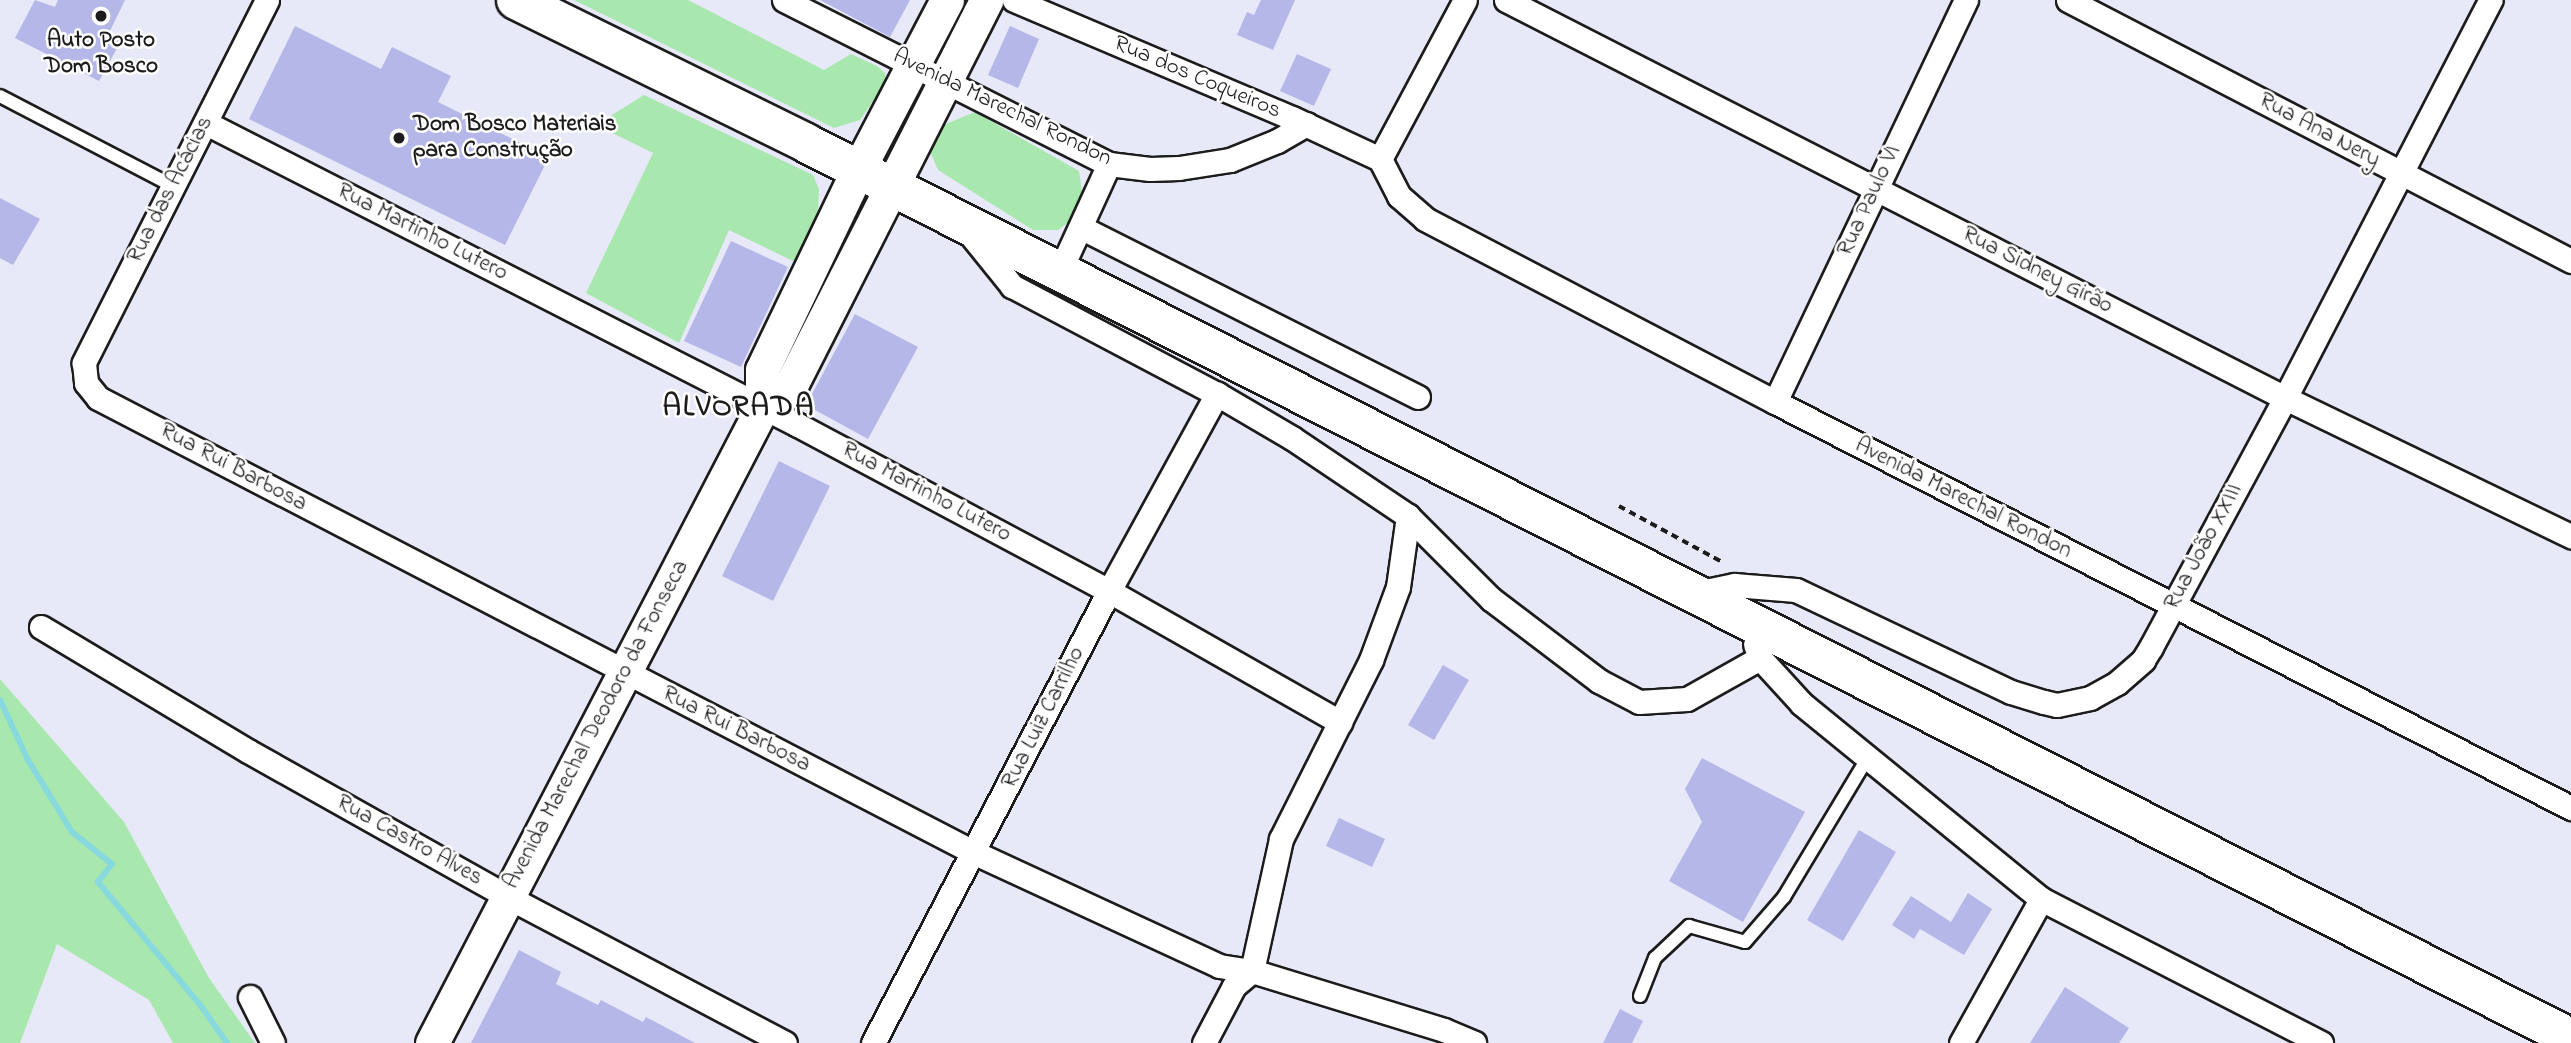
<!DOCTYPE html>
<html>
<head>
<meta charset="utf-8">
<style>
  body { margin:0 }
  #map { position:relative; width:2571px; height:1043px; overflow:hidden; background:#e8e9f8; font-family:"Indie Flower",sans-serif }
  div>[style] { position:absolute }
  .green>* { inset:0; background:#a8e7ae }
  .stream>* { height:6px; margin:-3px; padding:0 3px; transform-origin:3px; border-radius:3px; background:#87d9de }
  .building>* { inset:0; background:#b4b7e8 }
  .path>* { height:3.5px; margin-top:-1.75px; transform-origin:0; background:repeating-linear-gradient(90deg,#1c1c1c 0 7px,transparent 0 12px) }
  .roads { filter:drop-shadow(2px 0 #1c1c1c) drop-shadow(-2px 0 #1c1c1c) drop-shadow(0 2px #1c1c1c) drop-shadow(0 -2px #1c1c1c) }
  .lane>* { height:12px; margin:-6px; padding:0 6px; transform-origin:6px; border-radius:6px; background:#fff }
  .street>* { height:23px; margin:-11.5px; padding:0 11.5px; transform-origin:11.5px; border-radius:11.5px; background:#fff }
  .secondary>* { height:33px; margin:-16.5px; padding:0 16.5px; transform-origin:16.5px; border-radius:16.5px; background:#fff }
  .highway>* { height:38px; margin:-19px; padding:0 19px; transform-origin:19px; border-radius:19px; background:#fff }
  .dots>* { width:19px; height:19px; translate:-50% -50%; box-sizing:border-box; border:4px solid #fff; border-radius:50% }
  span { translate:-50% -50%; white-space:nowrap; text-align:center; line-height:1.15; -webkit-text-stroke:5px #fff; paint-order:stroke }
  .poi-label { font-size:23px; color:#1c1c1c; font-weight:700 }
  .left { translate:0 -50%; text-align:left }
  .street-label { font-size:23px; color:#1c1c1c }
  .district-label { font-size:30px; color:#1c1c1c; font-weight:700; letter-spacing:2px }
</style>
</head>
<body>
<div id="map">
  <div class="green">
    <i style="clip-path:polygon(574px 0,688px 0,824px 70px,851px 54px,877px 66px,885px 73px,886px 83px,860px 120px,834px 128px)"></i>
    <i style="clip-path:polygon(644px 95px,813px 175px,819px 189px,818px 210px,797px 263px,729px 230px,679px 343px,586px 293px,653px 153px,596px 125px)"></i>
    <i style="clip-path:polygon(975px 112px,1079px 171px,1083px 198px,1073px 219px,1058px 230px,1033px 230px,938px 170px,929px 149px,941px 126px)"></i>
    <i style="clip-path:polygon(0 679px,124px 822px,209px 978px,255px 1043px,173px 1043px,149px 1000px,57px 944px,20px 1043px,0 1043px)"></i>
  </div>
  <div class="stream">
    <i style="left:0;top:700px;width:66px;rotate:65deg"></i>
    <i style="left:28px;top:760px;width:84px;rotate:58.6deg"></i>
    <i style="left:72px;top:832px;width:51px;rotate:38.7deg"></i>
    <i style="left:112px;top:864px;width:23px;rotate:128deg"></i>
    <i style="left:98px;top:882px;width:161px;rotate:50.3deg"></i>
    <i style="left:201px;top:1006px;width:45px;rotate:54.9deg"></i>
  </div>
  <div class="building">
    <i style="clip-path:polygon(35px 0,55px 7px,58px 0,125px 0,108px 35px,121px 41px,99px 81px,15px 38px)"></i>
    <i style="clip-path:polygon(820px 0,910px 0,890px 37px)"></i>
    <i style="clip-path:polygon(1261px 0,1295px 0,1273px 50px,1237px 35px,1247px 12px,1254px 15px)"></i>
    <i style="clip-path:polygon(295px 26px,381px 69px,392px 47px,451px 76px,438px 102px,549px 157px,505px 245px,249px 119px)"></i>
    <i style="clip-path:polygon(1010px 26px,1039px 39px,1018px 88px,988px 75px)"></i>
    <i style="clip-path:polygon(1297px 54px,1331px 69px,1314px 106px,1280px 91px)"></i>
    <i style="clip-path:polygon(0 198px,40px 219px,13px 265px,0 258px)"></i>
    <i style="clip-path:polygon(731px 241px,788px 267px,741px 367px,684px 341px)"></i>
    <i style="clip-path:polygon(855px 314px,918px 347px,868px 439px,806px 405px)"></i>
    <i style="clip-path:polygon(779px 461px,830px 486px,773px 601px,722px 576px)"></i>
    <i style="clip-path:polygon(1443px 665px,1469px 680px,1434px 740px,1408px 725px)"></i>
    <i style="clip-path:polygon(1702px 758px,1805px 812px,1743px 922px,1669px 881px,1702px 822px,1685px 789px)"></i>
    <i style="clip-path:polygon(1339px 818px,1385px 839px,1372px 867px,1326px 846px)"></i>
    <i style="clip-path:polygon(1859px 830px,1896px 852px,1843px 941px,1807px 920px)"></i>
    <i style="clip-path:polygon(1968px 893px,1992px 909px,1964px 955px,1920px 929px,1914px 939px,1892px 925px,1911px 896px,1951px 922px)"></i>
    <i style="clip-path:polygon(519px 950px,561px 972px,556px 984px,598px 1005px,601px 1000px,643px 1022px,646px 1017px,695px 1043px,471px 1043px)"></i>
    <i style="clip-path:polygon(2065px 987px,2129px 1028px,2119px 1043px,2030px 1043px)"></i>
    <i style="clip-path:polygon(1620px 1009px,1643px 1021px,1632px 1043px,1603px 1043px)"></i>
  </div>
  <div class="path">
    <i style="left:1619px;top:506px;width:119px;rotate:28.5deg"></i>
  </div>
  <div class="roads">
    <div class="lane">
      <i style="left:0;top:96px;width:195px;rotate:27.5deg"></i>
      <i style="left:1640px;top:996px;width:41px;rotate:-68.5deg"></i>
      <i style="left:1655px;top:958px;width:47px;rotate:-43.3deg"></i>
      <i style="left:1689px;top:926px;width:58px;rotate:15.9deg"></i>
      <i style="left:1745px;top:942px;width:60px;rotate:-49.1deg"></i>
      <i style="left:1784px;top:897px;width:161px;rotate:-59deg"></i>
    </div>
    <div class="street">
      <i style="left:267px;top:0;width:407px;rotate:116.8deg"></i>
      <i style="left:84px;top:363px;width:20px;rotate:84deg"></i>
      <i style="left:86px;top:383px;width:19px;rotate:51deg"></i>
      <i style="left:98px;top:398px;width:988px;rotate:27.42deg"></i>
      <i style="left:975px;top:853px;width:269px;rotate:24.8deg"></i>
      <i style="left:1219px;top:966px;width:33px;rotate:9deg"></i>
      <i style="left:1252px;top:971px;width:201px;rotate:17.1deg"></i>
      <i style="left:1444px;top:1030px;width:33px;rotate:23deg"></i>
      <i style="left:784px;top:0;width:364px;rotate:26.8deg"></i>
      <i style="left:1109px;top:164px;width:41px;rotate:7deg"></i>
      <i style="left:1150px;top:169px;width:29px;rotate:-2deg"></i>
      <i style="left:1179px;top:168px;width:52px;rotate:-8.9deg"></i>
      <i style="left:1230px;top:160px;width:51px;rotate:-22deg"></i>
      <i style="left:1277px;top:141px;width:34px;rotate:-30deg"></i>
      <i style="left:1014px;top:0;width:302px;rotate:23deg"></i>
      <i style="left:1292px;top:118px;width:97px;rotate:25deg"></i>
      <i style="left:1506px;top:0;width:875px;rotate:27.06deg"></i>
      <i style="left:2285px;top:398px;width:318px;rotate:25.8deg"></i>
      <i style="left:2068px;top:0;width:567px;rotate:27.42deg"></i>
      <i style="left:206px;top:123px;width:665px;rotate:27.03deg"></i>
      <i style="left:798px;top:425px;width:353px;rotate:28.1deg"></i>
      <i style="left:1109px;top:591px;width:266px;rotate:29.6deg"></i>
      <i style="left:1380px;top:159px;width:42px;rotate:62.8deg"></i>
      <i style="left:1399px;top:196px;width:35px;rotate:41deg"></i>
      <i style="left:1425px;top:219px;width:395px;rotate:27.6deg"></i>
      <i style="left:1775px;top:402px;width:894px;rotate:27.02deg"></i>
      <i style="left:1380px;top:159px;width:180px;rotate:-61.9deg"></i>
      <i style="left:1082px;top:228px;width:376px;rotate:26.7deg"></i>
      <i style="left:970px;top:234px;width:67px;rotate:51.1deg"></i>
      <i style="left:1012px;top:286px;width:232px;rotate:27.8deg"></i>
      <i style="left:1217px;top:394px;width:87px;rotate:30.4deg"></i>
      <i style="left:1292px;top:438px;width:140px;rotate:33.9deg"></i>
      <i style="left:1408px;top:516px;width:117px;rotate:45deg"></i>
      <i style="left:1491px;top:599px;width:136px;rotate:37.2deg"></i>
      <i style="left:1599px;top:681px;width:45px;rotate:27.7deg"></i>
      <i style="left:1639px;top:702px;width:48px;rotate:-3.6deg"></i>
      <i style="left:1687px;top:699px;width:84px;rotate:-29.3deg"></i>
      <i style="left:1059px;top:273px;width:120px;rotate:-65.4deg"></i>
      <i style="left:1775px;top:402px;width:445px;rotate:-64.6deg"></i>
      <i style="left:1696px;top:593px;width:39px;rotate:-12deg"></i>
      <i style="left:1734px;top:585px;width:62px;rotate:4.6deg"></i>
      <i style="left:1796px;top:590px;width:238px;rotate:25.4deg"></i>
      <i style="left:2011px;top:692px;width:34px;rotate:17deg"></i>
      <i style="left:2044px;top:702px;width:13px;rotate:13deg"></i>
      <i style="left:2057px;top:705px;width:34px;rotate:-12deg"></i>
      <i style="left:2090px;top:698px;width:31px;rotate:-29deg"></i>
      <i style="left:2117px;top:683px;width:35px;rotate:-41deg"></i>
      <i style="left:2143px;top:660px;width:15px;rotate:-58deg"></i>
      <i style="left:2151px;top:647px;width:283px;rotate:-61.7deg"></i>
      <i style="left:2285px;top:398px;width:448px;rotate:-62.7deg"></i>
      <i style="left:41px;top:627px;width:241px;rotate:30.9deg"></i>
      <i style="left:248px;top:751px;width:298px;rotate:29.3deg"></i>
      <i style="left:508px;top:897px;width:313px;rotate:27.8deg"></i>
      <i style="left:1755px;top:644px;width:15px;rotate:70deg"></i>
      <i style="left:1760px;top:658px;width:62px;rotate:47.6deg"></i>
      <i style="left:1802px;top:704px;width:308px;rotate:39.2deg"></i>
      <i style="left:2041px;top:899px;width:315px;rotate:27.2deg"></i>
      <i style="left:1252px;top:971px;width:135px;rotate:-77.6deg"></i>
      <i style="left:1281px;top:839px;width:200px;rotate:-63.3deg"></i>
      <i style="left:1371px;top:660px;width:78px;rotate:-69.7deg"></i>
      <i style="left:1398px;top:587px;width:72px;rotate:-82deg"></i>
      <i style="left:250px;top:997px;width:51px;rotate:63.4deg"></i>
      <i style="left:873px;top:1043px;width:510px;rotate:-62.43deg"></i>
      <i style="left:1109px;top:591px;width:225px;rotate:-61.3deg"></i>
      <i style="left:1204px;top:1043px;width:64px;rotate:-62.2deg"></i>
      <i style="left:1234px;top:986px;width:23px;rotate:-40deg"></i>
      <i style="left:1961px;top:1043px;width:165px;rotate:-60.9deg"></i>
    </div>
    <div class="secondary">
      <i style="left:762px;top:408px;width:38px;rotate:-90deg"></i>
      <i style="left:762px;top:370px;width:222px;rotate:-64.4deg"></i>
      <i style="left:858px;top:170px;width:192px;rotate:-62.4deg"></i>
      <i style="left:432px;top:1043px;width:716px;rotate:-62.54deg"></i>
      <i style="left:762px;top:408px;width:37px;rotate:-38deg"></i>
      <i style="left:791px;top:385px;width:432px;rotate:-63.1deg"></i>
    </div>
    <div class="highway">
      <i style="left:516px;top:0;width:323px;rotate:26.2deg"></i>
      <i style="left:806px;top:143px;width:1979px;rotate:26.89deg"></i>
    </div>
  </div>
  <div class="dots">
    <i style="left:101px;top:16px;background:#1c1c1c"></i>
    <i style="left:399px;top:138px;background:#1c1c1c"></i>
  </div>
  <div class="poi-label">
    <span style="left:101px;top:54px">Auto Posto<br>Dom Bosco</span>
    <span class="left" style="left:413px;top:138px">Dom Bosco Materiais<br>para Construção</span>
  </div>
  <div class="street-label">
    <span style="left:1197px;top:78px;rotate:23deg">Rua dos Coqueiros</span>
    <span style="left:1002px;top:108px;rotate:26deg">Avenida Marechal Rondon</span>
    <span style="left:2319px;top:131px;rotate:28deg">Rua Ana Nery</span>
    <span style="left:171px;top:190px;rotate:-63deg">Rua das Acácias</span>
    <span style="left:1870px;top:201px;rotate:-65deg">Rua Paulo VI</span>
    <span style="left:422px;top:233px;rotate:27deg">Rua Martinho Lutero</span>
    <span style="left:2037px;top:271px;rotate:27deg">Rua Sidney Girão</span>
    <span style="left:233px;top:468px;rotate:28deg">Rua Rui Barbosa</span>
    <span style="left:926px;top:493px;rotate:28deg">Rua Martinho Lutero</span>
    <span style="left:1963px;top:499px;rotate:27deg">Avenida Marechal Rondon</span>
    <span style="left:2204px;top:547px;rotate:-62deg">Rua João XXIII</span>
    <span style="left:1044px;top:718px;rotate:-63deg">Rua Luiz Carrilho</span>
    <span style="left:597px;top:725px;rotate:-62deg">Avenida Marechal Deodoro da Fonseca</span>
    <span style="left:736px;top:730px;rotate:27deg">Rua Rui Barbosa</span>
    <span style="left:409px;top:841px;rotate:29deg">Rua Castro Alves</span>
  </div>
  <div class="district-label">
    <span style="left:739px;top:408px">ALVORADA</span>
  </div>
</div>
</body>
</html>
